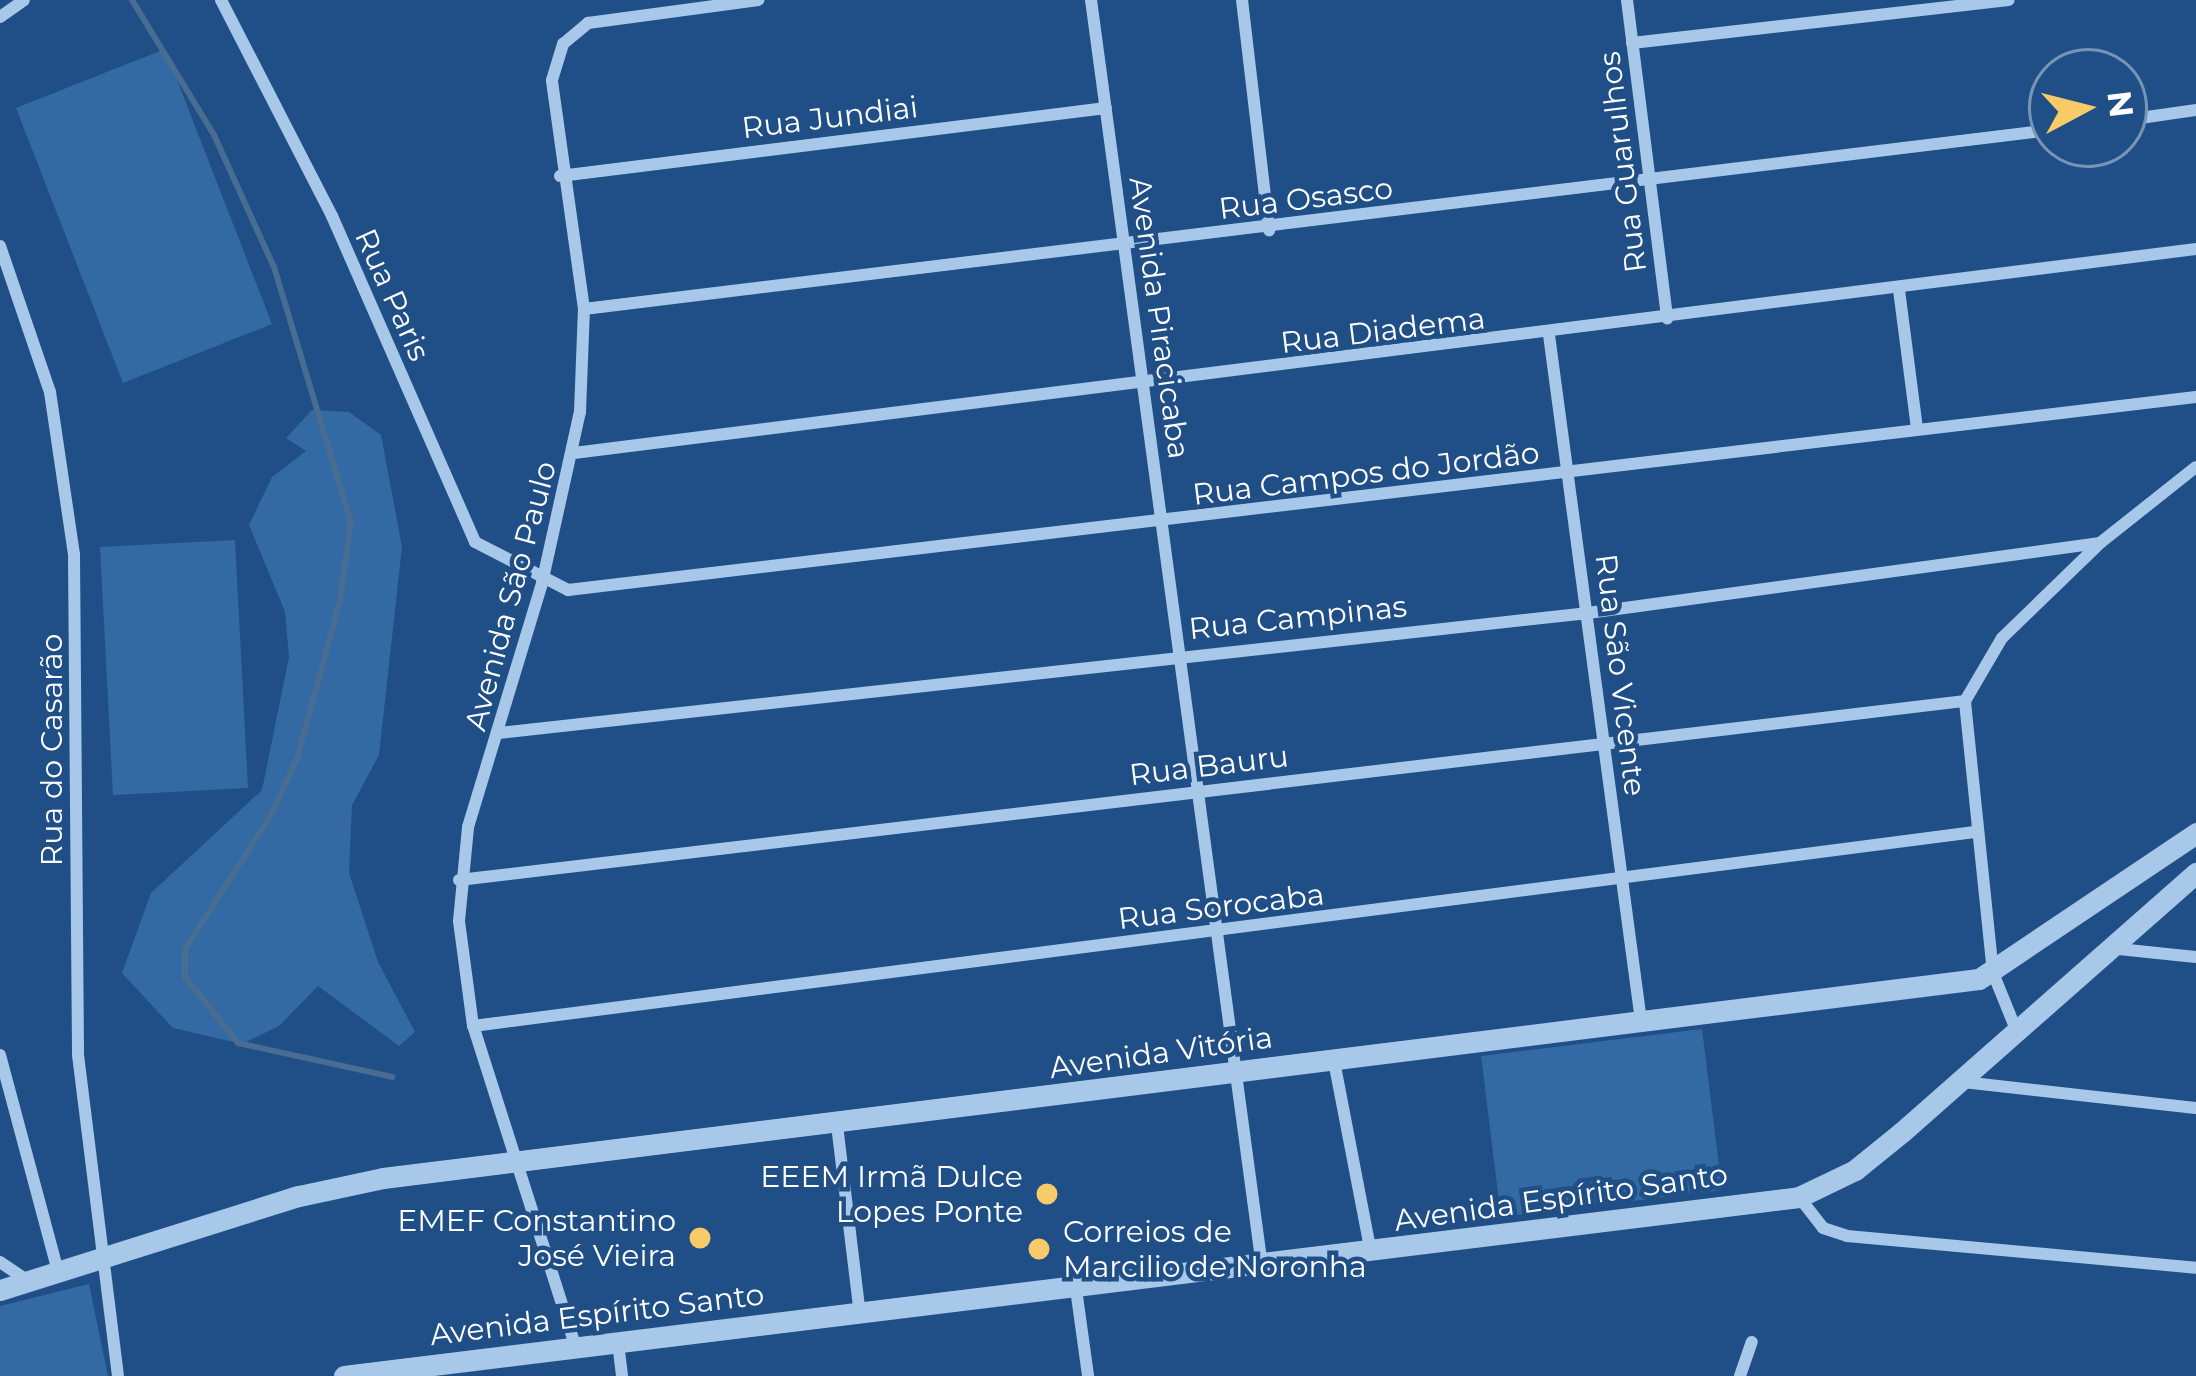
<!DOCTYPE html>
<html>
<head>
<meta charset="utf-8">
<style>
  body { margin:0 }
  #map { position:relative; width:2196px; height:1376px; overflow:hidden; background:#1f4f86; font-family:Montserrat,sans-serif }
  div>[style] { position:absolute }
  .green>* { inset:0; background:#336aa3 }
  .stream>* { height:6px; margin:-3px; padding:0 3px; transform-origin:3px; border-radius:3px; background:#486c92 }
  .minor>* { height:12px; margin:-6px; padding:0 6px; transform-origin:6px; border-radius:6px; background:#a8c8ea }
  .tertiary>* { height:21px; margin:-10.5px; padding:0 10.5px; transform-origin:10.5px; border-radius:10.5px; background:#a8c8ea }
  .dots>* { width:33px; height:33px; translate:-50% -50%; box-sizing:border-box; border:6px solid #1f4f86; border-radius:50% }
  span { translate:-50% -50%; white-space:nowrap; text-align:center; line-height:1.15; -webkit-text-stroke:9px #1f4f86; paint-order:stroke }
  .street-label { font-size:30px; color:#fff }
  .poi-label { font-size:30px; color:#fff }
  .right { translate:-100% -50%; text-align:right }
  .left { translate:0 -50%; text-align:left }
  .north { position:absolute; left:2028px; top:48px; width:120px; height:120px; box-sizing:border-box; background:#1f4f86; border:3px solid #7995b6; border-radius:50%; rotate:83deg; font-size:33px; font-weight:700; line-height:48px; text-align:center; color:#fff }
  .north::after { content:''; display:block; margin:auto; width:42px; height:54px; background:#f8ca68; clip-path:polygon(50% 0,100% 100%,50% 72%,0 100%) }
</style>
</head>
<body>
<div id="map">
  <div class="green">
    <i style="clip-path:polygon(165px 49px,272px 324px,123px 383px,16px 108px)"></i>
    <i style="clip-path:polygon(312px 410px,349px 412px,381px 435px,402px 547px,379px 755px,352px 805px,349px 873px,378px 962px,415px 1032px,399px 1046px,318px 986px,279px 1026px,242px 1044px,173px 1028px,122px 973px,151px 893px,262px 790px,289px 657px,285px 612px,249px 525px,272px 477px,306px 451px,286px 438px)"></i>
    <i style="clip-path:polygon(235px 540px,248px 788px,113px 795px,100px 547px)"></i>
    <i style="clip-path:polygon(1702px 1029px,1722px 1190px,1501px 1217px,1481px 1056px)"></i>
    <i style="clip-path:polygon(89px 1284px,108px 1376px,0 1376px,0 1306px)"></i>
  </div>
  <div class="stream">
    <i style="left:132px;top:0;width:158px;rotate:58.7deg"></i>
    <i style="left:214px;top:135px;width:145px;rotate:65.6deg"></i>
    <i style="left:274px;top:267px;width:266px;rotate:73.2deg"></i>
    <i style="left:351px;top:522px;width:79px;rotate:98deg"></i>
    <i style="left:340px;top:600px;width:162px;rotate:105.1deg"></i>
    <i style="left:298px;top:756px;width:65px;rotate:114.6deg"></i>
    <i style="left:271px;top:815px;width:159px;rotate:122.7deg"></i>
    <i style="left:185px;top:949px;width:28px;rotate:90deg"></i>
    <i style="left:185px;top:977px;width:85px;rotate:51.2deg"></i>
    <i style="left:238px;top:1043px;width:158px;rotate:12.4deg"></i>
  </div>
  <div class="minor">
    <i style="left:221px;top:0;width:243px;rotate:62.8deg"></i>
    <i style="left:332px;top:216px;width:356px;rotate:66.3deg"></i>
    <i style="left:475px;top:542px;width:105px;rotate:27.3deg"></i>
    <i style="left:568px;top:590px;width:1639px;rotate:-6.76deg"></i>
    <i style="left:1091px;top:0;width:1277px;rotate:82.31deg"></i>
    <i style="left:1242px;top:0;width:232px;rotate:83.3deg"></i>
    <i style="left:1627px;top:0;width:321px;rotate:82.8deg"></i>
    <i style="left:0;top:17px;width:29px;rotate:-35deg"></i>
    <i style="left:1632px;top:43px;width:379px;rotate:-6.5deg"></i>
    <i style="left:2140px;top:118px;width:57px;rotate:-8.1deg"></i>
    <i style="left:560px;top:176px;width:550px;rotate:-7.1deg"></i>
    <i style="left:0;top:246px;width:154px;rotate:71.1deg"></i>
    <i style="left:50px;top:392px;width:165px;rotate:81.6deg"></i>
    <i style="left:74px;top:555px;width:500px;rotate:89.54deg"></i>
    <i style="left:78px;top:1055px;width:323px;rotate:82.9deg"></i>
    <i style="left:1899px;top:290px;width:139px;rotate:82.6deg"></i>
    <i style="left:584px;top:309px;width:1461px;rotate:-6.96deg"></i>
    <i style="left:1549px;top:335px;width:692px;rotate:82.36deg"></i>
    <i style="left:574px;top:453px;width:1635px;rotate:-7.17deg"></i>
    <i style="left:499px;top:733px;width:1096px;rotate:-6.29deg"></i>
    <i style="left:1588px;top:613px;width:517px;rotate:-7.79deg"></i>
    <i style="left:459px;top:880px;width:1517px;rotate:-6.78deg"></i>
    <i style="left:2109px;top:948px;width:87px;rotate:5.9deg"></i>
    <i style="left:473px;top:1026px;width:1514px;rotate:-7.36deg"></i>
    <i style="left:2017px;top:1032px;width:64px;rotate:-112.1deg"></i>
    <i style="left:1993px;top:973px;width:273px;rotate:-95.9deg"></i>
    <i style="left:1965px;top:701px;width:73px;rotate:-59.6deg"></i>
    <i style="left:2002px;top:638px;width:136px;rotate:-44.1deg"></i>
    <i style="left:2100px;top:543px;width:122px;rotate:-38.4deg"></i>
    <i style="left:0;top:1055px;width:224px;rotate:75deg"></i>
    <i style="left:1334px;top:1061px;width:196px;rotate:79.1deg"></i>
    <i style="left:1963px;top:1082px;width:234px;rotate:6.4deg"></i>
    <i style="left:837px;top:1125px;width:190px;rotate:83.1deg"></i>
    <i style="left:1799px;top:1197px;width:39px;rotate:52deg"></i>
    <i style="left:1823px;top:1228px;width:25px;rotate:18deg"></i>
    <i style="left:1847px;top:1236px;width:350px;rotate:5.2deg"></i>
    <i style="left:0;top:1262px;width:34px;rotate:34deg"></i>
    <i style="left:1076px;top:1289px;width:88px;rotate:82.1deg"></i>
    <i style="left:618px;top:1343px;width:33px;rotate:83deg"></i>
    <i style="left:576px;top:1348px;width:338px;rotate:-107.7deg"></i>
    <i style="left:473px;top:1026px;width:106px;rotate:-97.6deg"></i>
    <i style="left:459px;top:921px;width:94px;rotate:-84.5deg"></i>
    <i style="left:468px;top:827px;width:255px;rotate:-73.1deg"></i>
    <i style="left:542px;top:583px;width:175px;rotate:-77.5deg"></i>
    <i style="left:580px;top:412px;width:103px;rotate:-87.8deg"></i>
    <i style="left:584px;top:309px;width:231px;rotate:-98deg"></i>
    <i style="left:552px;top:80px;width:38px;rotate:-73deg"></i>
    <i style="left:563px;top:44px;width:33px;rotate:-40deg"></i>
    <i style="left:588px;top:23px;width:172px;rotate:-7.7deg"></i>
    <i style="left:1740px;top:1376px;width:36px;rotate:-71deg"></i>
  </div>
  <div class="tertiary">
    <i style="left:0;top:1290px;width:313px;rotate:-17.5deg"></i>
    <i style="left:299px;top:1196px;width:86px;rotate:-12.1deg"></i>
    <i style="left:383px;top:1178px;width:1608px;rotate:-7.11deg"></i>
    <i style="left:1979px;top:979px;width:262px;rotate:-33.9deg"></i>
    <i style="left:344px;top:1376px;width:1466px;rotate:-7.01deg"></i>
    <i style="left:1799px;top:1197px;width:62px;rotate:-25.7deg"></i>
    <i style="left:1855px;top:1170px;width:60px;rotate:-39deg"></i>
    <i style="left:1902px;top:1132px;width:392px;rotate:-41.4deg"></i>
  </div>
  <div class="dots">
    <i style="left:1047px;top:1194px;background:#f8ca68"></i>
    <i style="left:700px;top:1238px;background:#f8ca68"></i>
    <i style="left:1039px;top:1249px;background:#f8ca68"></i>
  </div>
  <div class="street-label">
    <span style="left:830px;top:118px;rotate:-7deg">Rua Jundiai</span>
    <span style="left:1623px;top:162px;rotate:-97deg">Rua Guarulhos</span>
    <span style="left:1306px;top:199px;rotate:-7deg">Rua Osasco</span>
    <span style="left:392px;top:295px;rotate:66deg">Rua Paris</span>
    <span style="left:1159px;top:318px;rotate:82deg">Avenida Piracicaba</span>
    <span style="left:1383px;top:331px;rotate:-7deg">Rua Diadema</span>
    <span style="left:1366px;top:474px;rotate:-7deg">Rua Campos do Jordão</span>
    <span style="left:511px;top:596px;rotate:-75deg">Avenida São Paulo</span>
    <span style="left:1298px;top:618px;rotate:-6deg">Rua Campinas</span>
    <span style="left:1620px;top:675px;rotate:83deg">Rua São Vicente</span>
    <span style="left:52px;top:750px;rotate:-90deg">Rua do Casarão</span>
    <span style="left:1209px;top:766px;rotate:-7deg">Rua Bauru</span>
    <span style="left:1221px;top:907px;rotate:-7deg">Rua Sorocaba</span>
    <span style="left:1161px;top:1053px;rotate:-8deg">Avenida Vitória</span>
    <span style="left:1561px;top:1198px;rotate:-8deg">Avenida Espírito Santo</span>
    <span style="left:597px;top:1315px;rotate:-7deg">Avenida Espírito Santo</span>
  </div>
  <div class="poi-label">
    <span class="right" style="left:1023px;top:1194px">EEEM Irmã Dulce<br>Lopes Ponte</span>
    <span class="right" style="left:676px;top:1238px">EMEF Constantino<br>José Vieira</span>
    <span class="left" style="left:1063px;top:1249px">Correios de<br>Marcilio de Noronha</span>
  </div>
  <div class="north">N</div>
</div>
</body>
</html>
